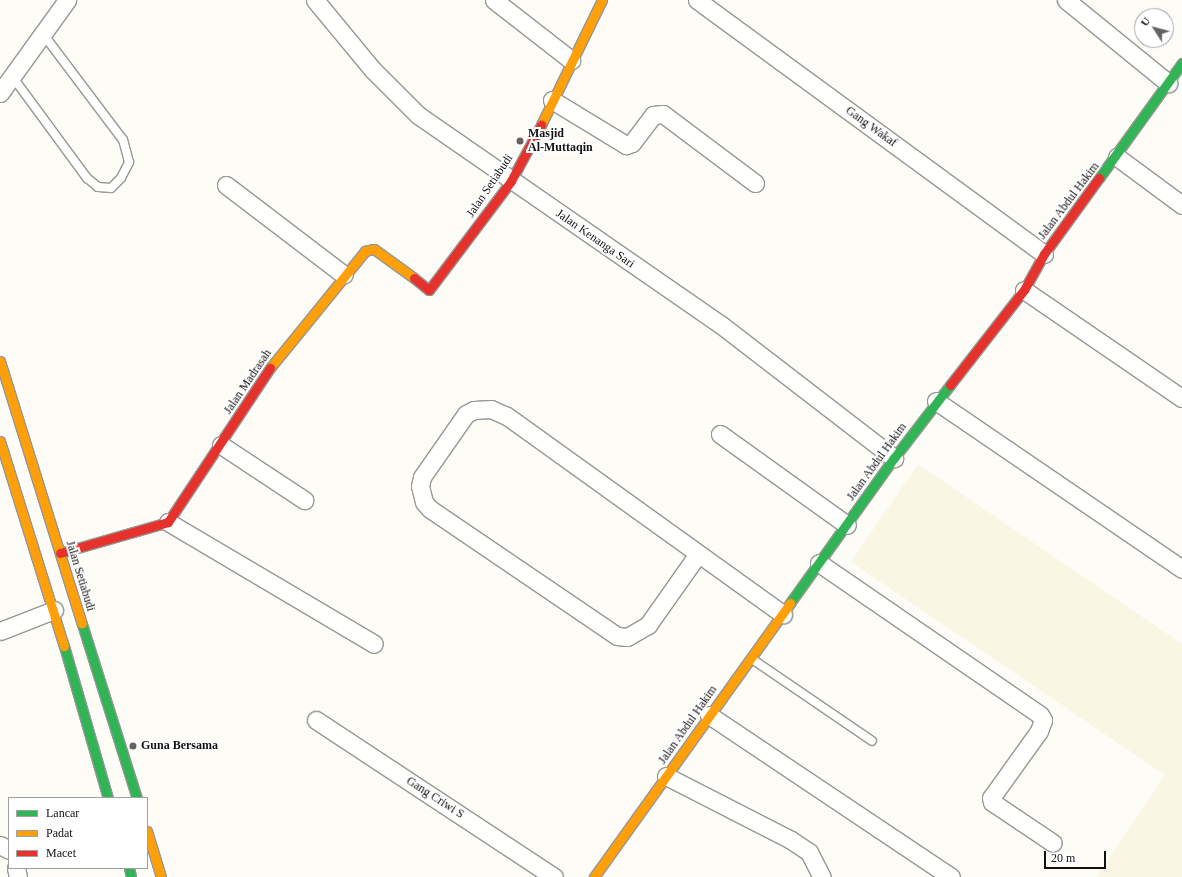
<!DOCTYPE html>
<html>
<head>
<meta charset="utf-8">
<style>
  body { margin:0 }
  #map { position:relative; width:1182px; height:877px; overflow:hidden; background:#fdfcf7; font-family:Georgia,serif }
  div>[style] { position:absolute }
  .farmland>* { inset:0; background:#f9f7e4 }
  .roads { filter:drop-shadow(1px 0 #979795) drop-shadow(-1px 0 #979795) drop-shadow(0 1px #979795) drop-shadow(0 -1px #979795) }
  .lane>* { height:8px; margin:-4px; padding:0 4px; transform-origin:4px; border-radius:4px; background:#fffffe }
  .street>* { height:17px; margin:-8.5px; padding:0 8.5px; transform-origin:8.5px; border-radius:8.5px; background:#fffffe }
  .fast>* { height:9px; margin:-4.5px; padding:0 4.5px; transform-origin:4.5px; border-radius:4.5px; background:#30b455 }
  .slow>* { height:9px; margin:-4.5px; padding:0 4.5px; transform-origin:4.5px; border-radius:4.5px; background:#ff9f0a }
  .jam>* { height:9px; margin:-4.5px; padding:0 4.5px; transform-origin:4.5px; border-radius:4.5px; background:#e5322d }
  .dots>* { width:11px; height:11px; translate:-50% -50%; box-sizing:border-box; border:2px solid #fff; border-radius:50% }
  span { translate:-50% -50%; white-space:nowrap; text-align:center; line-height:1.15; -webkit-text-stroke:4px #fff; paint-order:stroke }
  .street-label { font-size:12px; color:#111 }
  .poi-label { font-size:12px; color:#111; font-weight:700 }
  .left { translate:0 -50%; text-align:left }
  .legend { position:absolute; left:8px; top:797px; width:140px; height:72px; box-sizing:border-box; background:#fff; border:1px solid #a0a0a0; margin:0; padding:5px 7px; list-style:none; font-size:12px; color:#111 }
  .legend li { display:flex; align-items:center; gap:8px; height:20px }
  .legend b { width:20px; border:1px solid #a0a0a0 }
  .north { position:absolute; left:1134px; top:8px; width:40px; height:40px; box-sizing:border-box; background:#fff; border:1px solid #a0a0a0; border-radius:50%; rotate:306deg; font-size:11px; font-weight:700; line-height:16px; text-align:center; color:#111 }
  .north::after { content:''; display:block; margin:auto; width:14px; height:18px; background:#646362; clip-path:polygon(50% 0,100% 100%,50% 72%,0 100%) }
  .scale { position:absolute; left:1044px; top:851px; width:62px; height:18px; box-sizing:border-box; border:2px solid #111; border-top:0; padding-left:5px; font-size:12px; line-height:14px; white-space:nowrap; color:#111; -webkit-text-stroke:3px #fff; paint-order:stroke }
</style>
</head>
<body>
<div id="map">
  <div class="farmland">
    <i style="clip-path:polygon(918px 464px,1182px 644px,1182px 877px,1096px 877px,1165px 775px,851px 562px)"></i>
  </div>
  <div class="roads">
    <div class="lane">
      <i style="left:12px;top:76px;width:127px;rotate:53.7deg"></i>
      <i style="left:87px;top:178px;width:14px;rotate:39deg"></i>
      <i style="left:98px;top:187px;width:13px;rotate:4deg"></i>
      <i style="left:111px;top:188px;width:14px;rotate:-45deg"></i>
      <i style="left:121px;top:178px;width:18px;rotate:-63deg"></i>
      <i style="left:129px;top:162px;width:23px;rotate:-105deg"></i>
      <i style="left:123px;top:140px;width:133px;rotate:-127deg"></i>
      <i style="left:752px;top:659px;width:145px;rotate:34.3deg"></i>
    </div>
    <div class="street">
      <i style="left:315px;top:0;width:91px;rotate:50.4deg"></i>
      <i style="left:373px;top:70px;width:64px;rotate:45deg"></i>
      <i style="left:418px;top:115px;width:367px;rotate:34.7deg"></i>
      <i style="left:720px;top:324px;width:220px;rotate:37.6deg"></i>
      <i style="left:494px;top:0;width:98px;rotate:37.9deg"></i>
      <i style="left:697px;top:0;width:430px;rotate:36.2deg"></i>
      <i style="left:1066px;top:0;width:132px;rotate:39.1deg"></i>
      <i style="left:0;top:93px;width:115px;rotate:-54.2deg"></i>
      <i style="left:552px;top:100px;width:87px;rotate:31.3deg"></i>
      <i style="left:626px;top:145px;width:6px;rotate:-18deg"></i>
      <i style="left:632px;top:143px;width:35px;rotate:-53deg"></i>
      <i style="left:653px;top:115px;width:10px;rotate:-6deg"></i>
      <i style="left:663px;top:114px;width:115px;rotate:36.9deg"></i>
      <i style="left:1117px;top:157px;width:81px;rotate:36.4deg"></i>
      <i style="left:226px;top:185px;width:148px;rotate:37.3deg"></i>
      <i style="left:1024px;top:290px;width:191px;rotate:34.4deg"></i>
      <i style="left:936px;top:401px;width:298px;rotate:34.3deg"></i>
      <i style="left:720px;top:434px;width:156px;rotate:35.6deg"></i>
      <i style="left:221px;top:445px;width:100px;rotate:33.5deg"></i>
      <i style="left:168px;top:522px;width:239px;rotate:30.6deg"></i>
      <i style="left:698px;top:554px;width:87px;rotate:125.2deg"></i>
      <i style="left:648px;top:625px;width:24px;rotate:150deg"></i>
      <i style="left:627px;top:637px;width:10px;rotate:-174deg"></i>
      <i style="left:617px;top:636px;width:226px;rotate:-145.8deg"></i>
      <i style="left:430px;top:509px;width:9px;rotate:-131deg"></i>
      <i style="left:424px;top:502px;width:16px;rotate:-104deg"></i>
      <i style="left:420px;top:486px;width:9px;rotate:-77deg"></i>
      <i style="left:422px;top:477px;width:77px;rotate:-55.1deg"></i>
      <i style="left:466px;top:414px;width:9px;rotate:-27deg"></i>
      <i style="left:474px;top:410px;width:17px;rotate:-3deg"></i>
      <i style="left:491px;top:409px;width:17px;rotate:24deg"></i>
      <i style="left:507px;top:416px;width:340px;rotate:35.7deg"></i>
      <i style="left:819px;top:563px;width:268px;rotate:34.5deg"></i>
      <i style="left:1040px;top:715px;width:6px;rotate:59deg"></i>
      <i style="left:1043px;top:720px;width:12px;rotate:110deg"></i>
      <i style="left:1039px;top:731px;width:82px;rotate:125.6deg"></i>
      <i style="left:991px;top:798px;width:4px;rotate:76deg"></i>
      <i style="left:992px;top:802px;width:73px;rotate:33.9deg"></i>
      <i style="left:0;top:631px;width:58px;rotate:-21.3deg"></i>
      <i style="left:709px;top:715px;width:291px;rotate:33.8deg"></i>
      <i style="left:316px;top:720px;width:285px;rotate:33.4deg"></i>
      <i style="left:666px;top:776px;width:140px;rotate:27.1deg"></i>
      <i style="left:791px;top:840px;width:22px;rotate:34deg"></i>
      <i style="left:809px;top:852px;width:28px;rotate:63deg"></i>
      <i style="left:0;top:845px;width:10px;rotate:29deg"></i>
      <i style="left:16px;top:868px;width:9px;rotate:77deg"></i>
    </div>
    <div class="fast">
      <i style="left:1099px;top:178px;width:142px;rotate:-54.2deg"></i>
      <i style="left:790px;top:603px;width:178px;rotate:-54.4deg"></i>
      <i style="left:894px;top:458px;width:92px;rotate:-52.5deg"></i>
      <i style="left:82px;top:624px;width:182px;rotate:72.5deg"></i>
      <i style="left:64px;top:646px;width:158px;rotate:73.9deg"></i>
      <i style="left:129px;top:868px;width:9px;rotate:77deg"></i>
    </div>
    <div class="slow">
      <i style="left:541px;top:125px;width:139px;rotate:-64deg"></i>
      <i style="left:0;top:361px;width:275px;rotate:72.7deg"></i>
      <i style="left:270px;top:368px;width:151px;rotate:-50.9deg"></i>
      <i style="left:365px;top:251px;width:9px;rotate:-13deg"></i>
      <i style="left:374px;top:249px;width:49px;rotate:35.9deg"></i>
      <i style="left:0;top:441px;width:215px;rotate:72.7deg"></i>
      <i style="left:147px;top:831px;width:48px;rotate:73.1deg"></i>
      <i style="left:594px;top:877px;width:337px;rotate:-54.4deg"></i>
    </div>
    <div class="jam">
      <i style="left:414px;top:278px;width:19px;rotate:39deg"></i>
      <i style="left:429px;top:290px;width:136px;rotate:-53deg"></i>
      <i style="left:511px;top:181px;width:64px;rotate:-61.8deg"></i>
      <i style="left:950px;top:385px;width:120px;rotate:-52.1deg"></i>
      <i style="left:1024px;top:290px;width:41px;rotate:-60.9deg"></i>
      <i style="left:1044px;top:254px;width:94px;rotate:-54.1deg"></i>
      <i style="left:60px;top:553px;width:112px;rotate:-16deg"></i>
      <i style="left:168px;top:522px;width:185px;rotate:-56.5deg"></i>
    </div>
  </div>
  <div class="dots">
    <i style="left:520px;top:141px;background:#646362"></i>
    <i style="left:133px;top:746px;background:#646362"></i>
  </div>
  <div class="street-label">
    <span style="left:871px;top:127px;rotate:36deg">Gang Wakaf</span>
    <span style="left:490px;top:186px;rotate:-56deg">Jalan Setiabudi</span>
    <span style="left:1069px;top:201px;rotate:-53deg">Jalan Abdul Hakim</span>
    <span style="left:595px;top:239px;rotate:35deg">Jalan Kenanga Sari</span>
    <span style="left:248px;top:382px;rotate:-56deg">Jalan Madrasah</span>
    <span style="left:877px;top:462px;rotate:-54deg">Jalan Abdul Hakim</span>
    <span style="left:80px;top:576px;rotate:73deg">Jalan Setiabudi</span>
    <span style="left:688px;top:725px;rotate:-55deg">Jalan Abdul Hakim</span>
    <span style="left:435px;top:798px;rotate:33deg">Gang Criwi S</span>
  </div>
  <div class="poi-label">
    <span class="left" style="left:528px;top:141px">Masjid<br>Al-Muttaqin</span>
    <span class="left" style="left:141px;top:746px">Guna Bersama</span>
  </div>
  <ul class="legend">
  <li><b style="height:5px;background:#30b455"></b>Lancar</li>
  <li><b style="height:5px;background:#ff9f0a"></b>Padat</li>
  <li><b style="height:5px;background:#e5322d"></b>Macet</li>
  </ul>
  <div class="north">U</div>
  <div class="scale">20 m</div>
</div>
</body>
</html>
